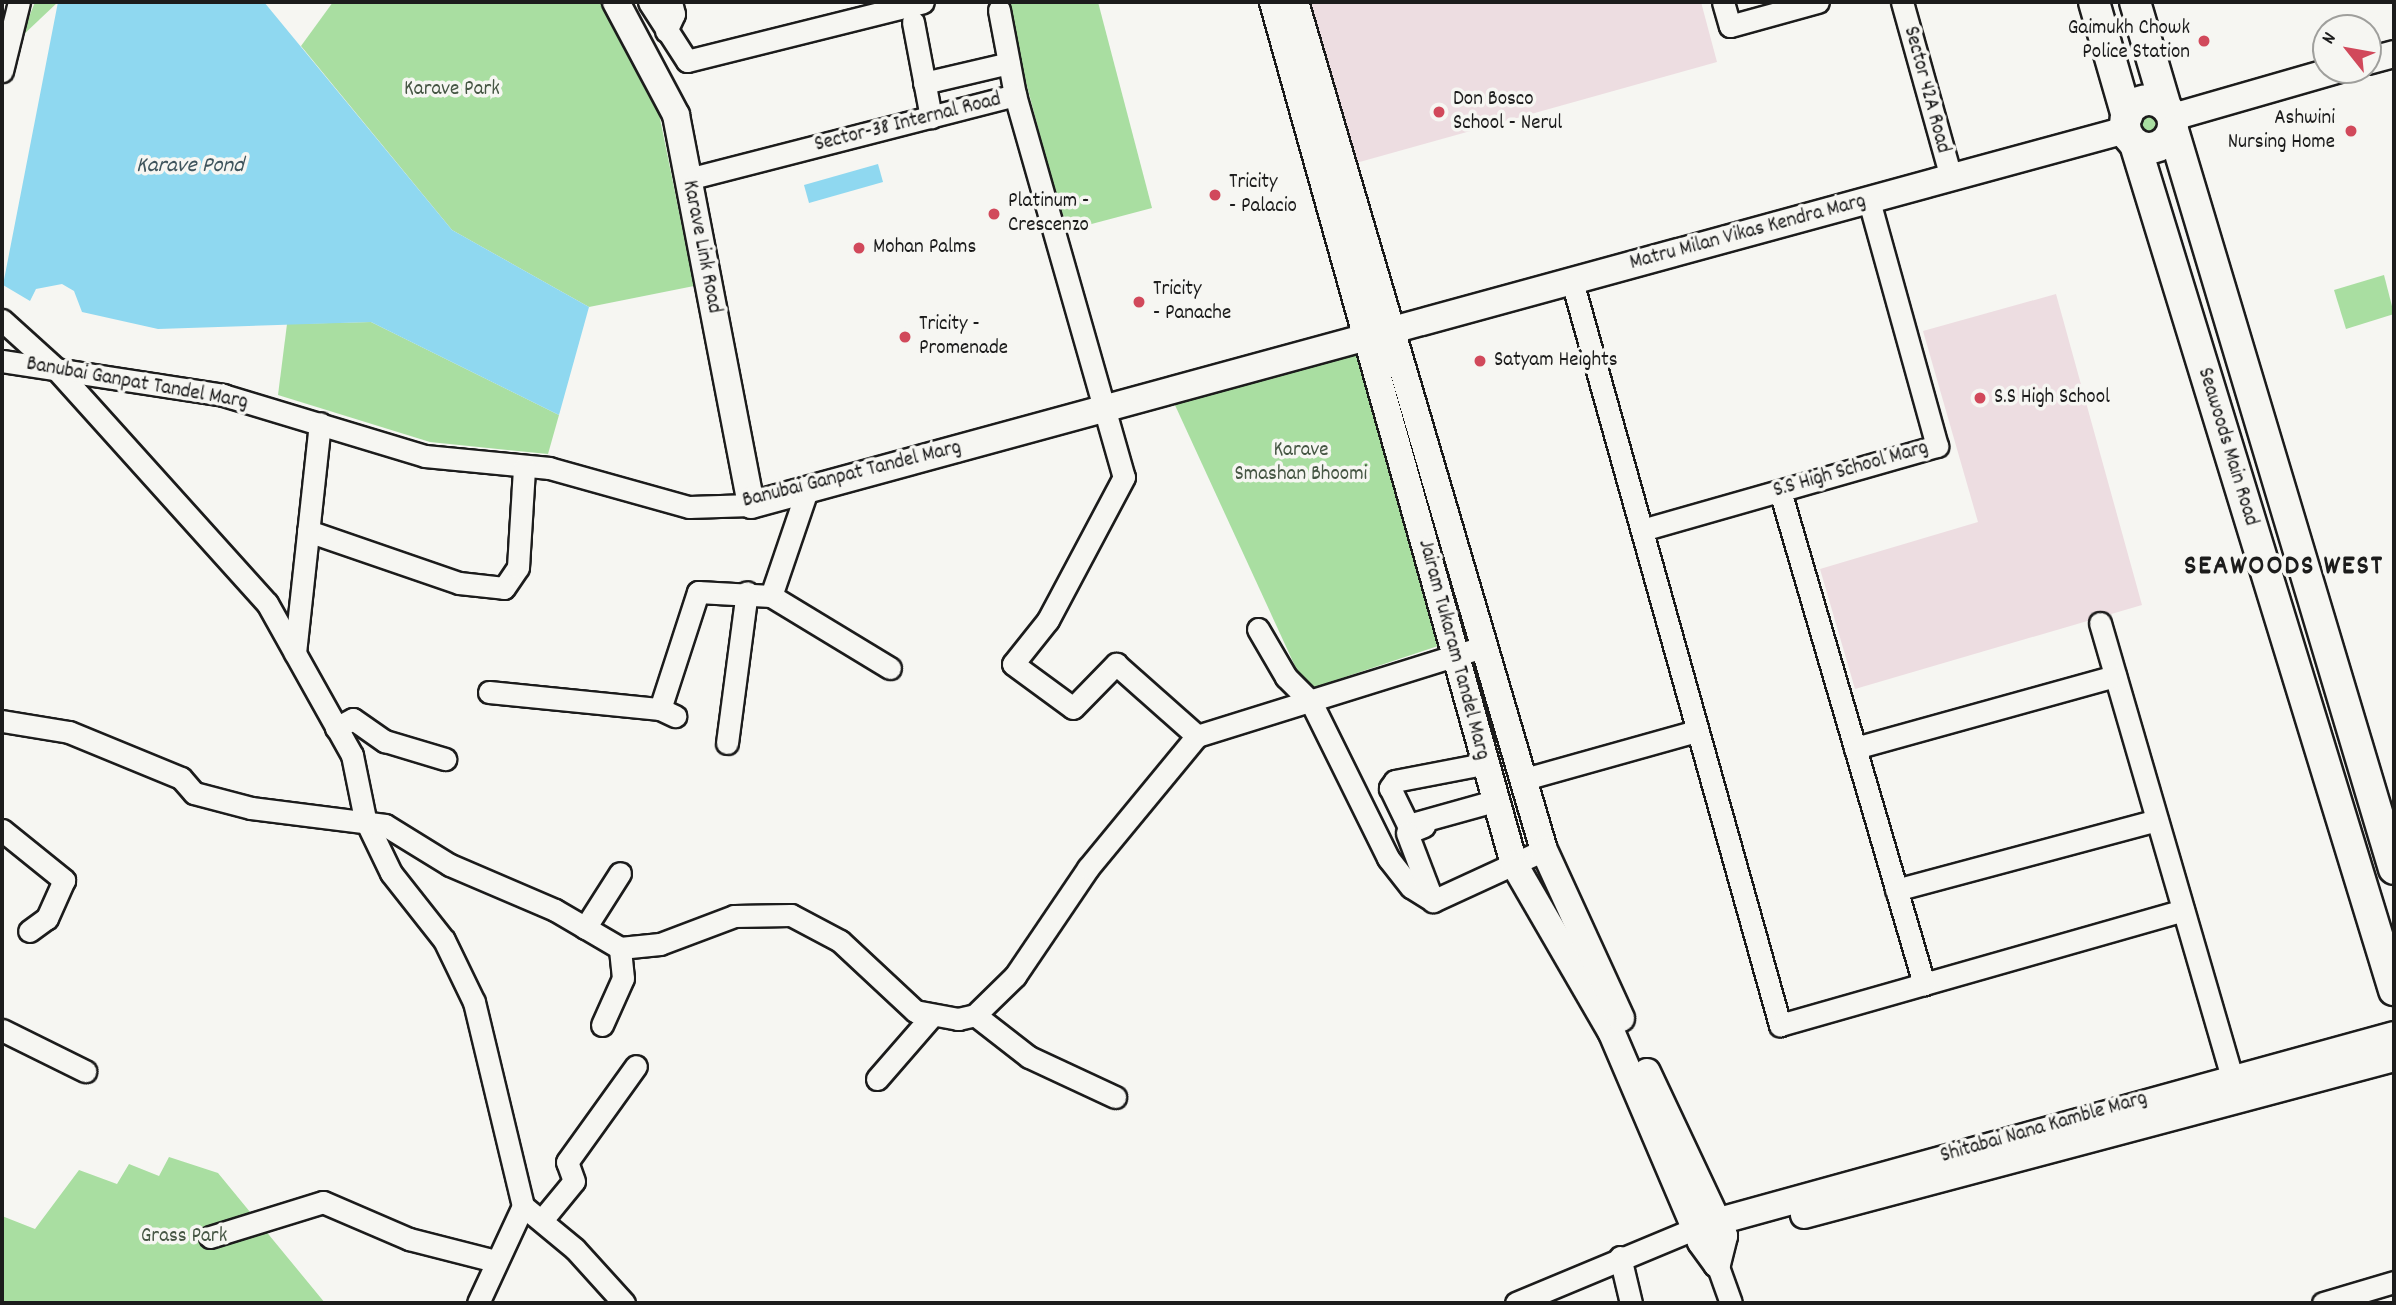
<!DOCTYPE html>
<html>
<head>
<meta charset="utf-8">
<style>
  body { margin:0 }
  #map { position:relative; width:2396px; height:1305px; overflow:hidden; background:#f6f6f2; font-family:Dekko,sans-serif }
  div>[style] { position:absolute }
  .built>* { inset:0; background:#eddde1 }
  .green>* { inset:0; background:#a9dea1 }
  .round { border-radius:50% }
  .water>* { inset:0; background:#8fd8f0 }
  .roads { filter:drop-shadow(2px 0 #1c1c1c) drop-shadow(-2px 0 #1c1c1c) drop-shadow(0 2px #1c1c1c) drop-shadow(0 -2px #1c1c1c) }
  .minor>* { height:21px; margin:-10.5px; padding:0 10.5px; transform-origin:10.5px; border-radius:10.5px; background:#f6f6f2 }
  .tertiary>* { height:26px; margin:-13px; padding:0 13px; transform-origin:13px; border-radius:13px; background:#f6f6f2 }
  .secondary>* { height:30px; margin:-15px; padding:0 15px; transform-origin:15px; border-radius:15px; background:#f6f6f2 }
  .secondary>.ring { margin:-15px; padding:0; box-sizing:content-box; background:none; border:30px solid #f6f6f2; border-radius:50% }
  .dots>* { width:19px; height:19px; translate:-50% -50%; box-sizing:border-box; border:4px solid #f6f6f2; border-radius:50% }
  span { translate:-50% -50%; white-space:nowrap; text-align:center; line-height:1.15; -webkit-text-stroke:7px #f6f6f2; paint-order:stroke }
  .poi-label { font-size:21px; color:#1c1c1c }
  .right { translate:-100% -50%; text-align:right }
  .left { translate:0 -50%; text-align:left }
  .park-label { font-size:21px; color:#465644 }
  .street-label { font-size:21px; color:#1c1c1c }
  .water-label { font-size:23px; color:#3e545c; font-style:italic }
  .district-label { font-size:28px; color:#1c1c1c; font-weight:700; letter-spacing:2px }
  .frame { position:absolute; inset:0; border:4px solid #1c1c1c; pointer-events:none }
  .north { position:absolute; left:2312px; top:14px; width:70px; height:70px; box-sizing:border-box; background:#f6f6f2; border:2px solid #9f9f9c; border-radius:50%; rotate:301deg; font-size:19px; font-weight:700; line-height:28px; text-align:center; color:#1c1c1c }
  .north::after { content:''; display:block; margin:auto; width:24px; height:32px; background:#d1495b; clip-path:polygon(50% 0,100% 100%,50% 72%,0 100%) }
</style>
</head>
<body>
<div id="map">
  <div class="built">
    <i style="clip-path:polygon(1310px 2px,1701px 2px,1717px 62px,1356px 163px)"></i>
    <i style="clip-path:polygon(2056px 294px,2142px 605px,1855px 689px,1820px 569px,1978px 522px,1923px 331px)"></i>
  </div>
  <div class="green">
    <i style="clip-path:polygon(35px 2px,58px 2px,21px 37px)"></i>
    <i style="clip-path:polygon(333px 2px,601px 2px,655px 94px,694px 286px,589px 307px,452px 230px,301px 46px)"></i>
    <i style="clip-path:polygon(1005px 2px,1098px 2px,1152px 208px,1065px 231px)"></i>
    <i class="round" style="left:2136px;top:112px;width:26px;height:26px"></i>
    <i style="clip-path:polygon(2384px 275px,2394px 314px,2346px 329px,2334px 290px)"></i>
    <i style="clip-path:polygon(371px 322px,559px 415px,548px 454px,430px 442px,278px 395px,287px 324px)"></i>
    <i style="clip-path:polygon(1362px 351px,1447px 643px,1306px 690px,1174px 403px)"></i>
    <i style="clip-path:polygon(169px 1157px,218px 1173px,325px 1303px,2px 1303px,2px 1216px,35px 1229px,79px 1170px,117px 1184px,129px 1164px,159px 1176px)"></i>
  </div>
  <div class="water">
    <i style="clip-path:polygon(58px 2px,264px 2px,452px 230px,589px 307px,559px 415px,371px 322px,158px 329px,82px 312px,74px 291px,62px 284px,36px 289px,30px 301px,3px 285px)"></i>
    <i style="clip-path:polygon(878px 164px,883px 182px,809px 203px,804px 185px)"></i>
  </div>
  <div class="roads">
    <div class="minor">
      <i style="left:649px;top:2px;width:70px;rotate:57.2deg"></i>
      <i style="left:687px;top:61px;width:243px;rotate:-14deg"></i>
      <i style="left:1723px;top:2px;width:25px;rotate:74deg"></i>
      <i style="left:1730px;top:26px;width:91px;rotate:-15.3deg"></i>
      <i style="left:1902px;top:2px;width:183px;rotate:74.4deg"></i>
      <i style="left:999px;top:10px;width:86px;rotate:79.3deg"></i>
      <i style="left:913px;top:22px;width:97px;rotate:79.3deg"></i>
      <i style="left:666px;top:31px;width:19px;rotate:-65deg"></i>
      <i style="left:674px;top:14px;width:12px;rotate:-104deg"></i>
      <i style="left:2px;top:71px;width:71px;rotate:-76.2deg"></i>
      <i style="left:924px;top:83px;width:87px;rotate:-13.2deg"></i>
      <i style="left:688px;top:179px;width:338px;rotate:-14.4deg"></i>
      <i style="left:1015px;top:95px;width:397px;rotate:74.1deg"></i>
      <i style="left:1124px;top:477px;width:162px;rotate:118deg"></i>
      <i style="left:1048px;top:620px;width:56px;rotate:128.5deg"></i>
      <i style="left:1013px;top:664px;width:74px;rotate:36.3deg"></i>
      <i style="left:1073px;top:708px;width:62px;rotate:-45.7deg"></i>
      <i style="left:1116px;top:664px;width:108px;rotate:41.6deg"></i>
      <i style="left:1572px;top:281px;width:773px;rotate:74.38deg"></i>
      <i style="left:1780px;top:1025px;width:419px;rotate:-15.9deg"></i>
      <i style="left:2px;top:320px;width:73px;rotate:42.2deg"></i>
      <i style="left:56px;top:369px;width:315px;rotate:48deg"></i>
      <i style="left:267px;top:603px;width:174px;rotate:60.8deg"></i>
      <i style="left:352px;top:755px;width:65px;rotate:78.5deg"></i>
      <i style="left:365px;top:819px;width:60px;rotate:64.3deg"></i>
      <i style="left:391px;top:873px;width:85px;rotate:51.7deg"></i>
      <i style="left:444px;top:940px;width:69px;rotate:64.2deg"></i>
      <i style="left:474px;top:1002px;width:210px;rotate:76.5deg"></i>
      <i style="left:523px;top:1206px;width:67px;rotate:39.6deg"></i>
      <i style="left:575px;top:1249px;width:73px;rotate:47.8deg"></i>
      <i style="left:2px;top:361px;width:224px;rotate:8.7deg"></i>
      <i style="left:223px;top:395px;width:211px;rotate:16.8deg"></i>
      <i style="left:425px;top:456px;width:125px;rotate:5.5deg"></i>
      <i style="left:549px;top:468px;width:145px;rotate:15.6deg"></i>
      <i style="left:689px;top:507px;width:62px;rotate:-1.8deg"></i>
      <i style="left:1780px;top:491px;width:514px;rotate:73.72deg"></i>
      <i style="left:1642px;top:530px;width:307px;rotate:-15.9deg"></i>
      <i style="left:1937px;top:446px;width:255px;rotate:-105.5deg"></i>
      <i style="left:308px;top:531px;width:160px;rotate:19deg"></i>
      <i style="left:459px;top:583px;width:45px;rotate:6.3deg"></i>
      <i style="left:504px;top:588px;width:25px;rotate:-56deg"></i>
      <i style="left:518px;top:567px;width:99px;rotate:-86.5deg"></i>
      <i style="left:771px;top:596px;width:139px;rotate:31.2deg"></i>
      <i style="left:2100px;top:623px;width:488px;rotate:73.8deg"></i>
      <i style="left:1258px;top:629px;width:56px;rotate:59.7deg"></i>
      <i style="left:1286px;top:677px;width:35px;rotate:45deg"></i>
      <i style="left:1311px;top:702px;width:174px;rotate:63.7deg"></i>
      <i style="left:1388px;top:858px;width:37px;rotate:52deg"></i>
      <i style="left:1411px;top:887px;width:26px;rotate:32deg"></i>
      <i style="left:1433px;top:901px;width:122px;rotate:-24.7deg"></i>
      <i style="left:295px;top:653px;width:231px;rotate:-83.8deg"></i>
      <i style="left:489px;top:692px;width:172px;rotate:5.7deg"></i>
      <i style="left:660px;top:709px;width:17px;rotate:25deg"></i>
      <i style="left:660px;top:709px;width:123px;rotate:-72deg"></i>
      <i style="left:698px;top:592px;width:73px;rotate:3.1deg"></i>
      <i style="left:771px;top:596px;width:112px;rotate:-71.2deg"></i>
      <i style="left:2px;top:721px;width:68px;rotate:9.3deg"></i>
      <i style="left:69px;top:732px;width:121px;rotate:22.3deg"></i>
      <i style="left:181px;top:778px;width:20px;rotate:49deg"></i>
      <i style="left:194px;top:793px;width:59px;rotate:14.7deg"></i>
      <i style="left:251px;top:808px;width:135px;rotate:7.2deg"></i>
      <i style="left:385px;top:825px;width:76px;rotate:31.6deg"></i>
      <i style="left:450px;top:865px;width:114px;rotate:23.2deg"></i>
      <i style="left:555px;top:910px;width:75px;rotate:30.3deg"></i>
      <i style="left:620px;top:948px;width:40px;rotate:-5.7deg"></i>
      <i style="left:660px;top:944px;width:79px;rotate:-20.7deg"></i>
      <i style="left:734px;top:916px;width:57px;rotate:-1deg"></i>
      <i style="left:791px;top:915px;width:55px;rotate:28deg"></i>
      <i style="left:840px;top:941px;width:103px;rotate:43deg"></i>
      <i style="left:915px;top:1011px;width:44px;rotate:10.5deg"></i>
      <i style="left:958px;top:1019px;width:17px;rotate:-13deg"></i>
      <i style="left:975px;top:1015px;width:56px;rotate:-44.3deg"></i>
      <i style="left:1015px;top:976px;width:130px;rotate:-55.9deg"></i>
      <i style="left:1088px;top:868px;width:171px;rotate:-50.5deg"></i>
      <i style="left:1197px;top:736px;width:300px;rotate:-17.3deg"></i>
      <i style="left:336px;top:728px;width:19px;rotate:-28deg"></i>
      <i style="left:353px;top:719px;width:39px;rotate:35deg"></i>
      <i style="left:385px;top:741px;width:63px;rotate:16.7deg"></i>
      <i style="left:727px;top:743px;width:152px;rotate:-82.5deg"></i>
      <i style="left:1855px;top:748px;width:270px;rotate:-15.5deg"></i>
      <i style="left:1483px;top:764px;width:90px;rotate:169.1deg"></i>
      <i style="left:1395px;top:781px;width:9px;rotate:126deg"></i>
      <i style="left:1390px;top:788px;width:41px;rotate:64.1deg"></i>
      <i style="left:1408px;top:825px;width:89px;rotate:-15.6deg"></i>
      <i style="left:1521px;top:780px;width:183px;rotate:-15.6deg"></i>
      <i style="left:1424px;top:826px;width:18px;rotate:158deg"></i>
      <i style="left:1407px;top:833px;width:73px;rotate:69.1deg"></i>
      <i style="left:2px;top:830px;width:80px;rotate:38.9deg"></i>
      <i style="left:64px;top:880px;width:42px;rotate:114.1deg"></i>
      <i style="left:47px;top:918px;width:22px;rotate:144deg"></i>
      <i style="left:1896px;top:890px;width:270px;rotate:-15deg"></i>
      <i style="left:585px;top:928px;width:65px;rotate:-57.5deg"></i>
      <i style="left:975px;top:1015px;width:68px;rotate:37.9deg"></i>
      <i style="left:1029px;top:1057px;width:95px;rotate:24.9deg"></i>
      <i style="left:602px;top:1025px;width:51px;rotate:-65.9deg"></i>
      <i style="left:623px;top:978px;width:30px;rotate:-96deg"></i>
      <i style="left:2px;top:1030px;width:93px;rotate:26.3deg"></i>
      <i style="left:877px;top:1079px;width:81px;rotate:-49deg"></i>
      <i style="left:542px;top:1220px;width:50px;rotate:-50.6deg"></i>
      <i style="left:574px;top:1181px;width:20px;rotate:-110deg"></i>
      <i style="left:567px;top:1162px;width:118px;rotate:-54.3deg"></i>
      <i style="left:210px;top:1237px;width:118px;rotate:-17.2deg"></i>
      <i style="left:323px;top:1202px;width:94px;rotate:23.3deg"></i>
      <i style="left:409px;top:1239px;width:89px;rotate:14.3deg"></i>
      <i style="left:1620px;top:1257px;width:47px;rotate:76.6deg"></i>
      <i style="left:1717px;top:1264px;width:41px;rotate:70.3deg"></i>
      <i style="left:478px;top:1303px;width:107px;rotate:-65.1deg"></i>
      <i style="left:1516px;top:1303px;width:195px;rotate:-22.6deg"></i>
      <i style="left:2323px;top:1303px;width:74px;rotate:-16.5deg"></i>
    </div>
    <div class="tertiary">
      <i style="left:616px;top:2px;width:128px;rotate:62deg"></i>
      <i style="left:676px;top:115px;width:397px;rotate:79.1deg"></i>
      <i style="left:751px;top:505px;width:1425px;rotate:-15.26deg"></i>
      <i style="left:1273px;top:2px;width:895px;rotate:74.38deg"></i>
      <i style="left:1514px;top:864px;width:193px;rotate:59.9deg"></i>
      <i style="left:1611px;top:1031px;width:229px;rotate:66.9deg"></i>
      <i style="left:1701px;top:1242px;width:27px;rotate:54deg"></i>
      <i style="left:1295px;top:2px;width:884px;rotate:73.64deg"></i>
      <i style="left:1544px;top:850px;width:185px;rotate:65.4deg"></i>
      <i style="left:2368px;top:61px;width:27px;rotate:-15deg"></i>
      <i style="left:2173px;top:117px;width:171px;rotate:-16deg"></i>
      <i style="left:1647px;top:1072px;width:181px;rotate:64.8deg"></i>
      <i style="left:1724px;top:1236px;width:29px;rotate:104deg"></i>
      <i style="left:1804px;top:1215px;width:611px;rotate:-14.9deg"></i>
      <i style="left:1701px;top:1226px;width:719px;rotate:-15.41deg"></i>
    </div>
    <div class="secondary">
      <i style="left:2094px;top:2px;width:119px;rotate:73.9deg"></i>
      <i style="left:2135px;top:2px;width:109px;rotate:73.6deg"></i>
      <i class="ring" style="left:2125px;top:100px;width:18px;height:18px"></i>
      <i style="left:2173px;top:130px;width:771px;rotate:73.35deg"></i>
      <i style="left:2135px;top:144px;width:885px;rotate:72.98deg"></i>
    </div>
  </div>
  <div class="dots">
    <i style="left:2204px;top:41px;background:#d1495b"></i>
    <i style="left:1439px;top:112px;background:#d1495b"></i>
    <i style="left:2351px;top:131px;background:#d1495b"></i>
    <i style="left:1215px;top:195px;background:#d1495b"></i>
    <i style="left:994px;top:214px;background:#d1495b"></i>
    <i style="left:859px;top:248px;background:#d1495b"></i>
    <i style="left:1139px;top:302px;background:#d1495b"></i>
    <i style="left:905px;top:337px;background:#d1495b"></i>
    <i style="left:1480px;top:361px;background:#d1495b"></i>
    <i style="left:1980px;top:398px;background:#d1495b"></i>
  </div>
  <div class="poi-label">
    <span class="right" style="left:2190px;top:41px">Gaimukh Chowk<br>Police Station</span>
    <span class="left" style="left:1453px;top:112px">Don Bosco<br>School - Nerul</span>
    <span class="right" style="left:2335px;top:131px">Ashwini<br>Nursing Home</span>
    <span class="left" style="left:1229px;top:195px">Tricity<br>- Palacio</span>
    <span class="left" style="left:1008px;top:214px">Platinum -<br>Crescenzo</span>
    <span class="left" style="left:873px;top:248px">Mohan Palms</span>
    <span class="left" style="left:1153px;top:302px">Tricity<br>- Panache</span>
    <span class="left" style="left:919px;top:337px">Tricity -<br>Promenade</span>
    <span class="left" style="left:1494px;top:361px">Satyam Heights</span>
    <span class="left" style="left:1994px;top:398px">S.S High School</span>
  </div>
  <div class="park-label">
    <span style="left:452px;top:90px">Karave Park</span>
    <span style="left:1301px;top:463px">Karave<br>Smashan Bhoomi</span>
    <span style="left:184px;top:1237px">Grass Park</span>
  </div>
  <div class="street-label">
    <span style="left:1926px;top:90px;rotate:75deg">Sector 42A Road</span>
    <span style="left:908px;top:123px;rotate:-14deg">Sector-38 Internal Road</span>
    <span style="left:1748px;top:233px;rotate:-15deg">Matru Milan Vikas Kendra Marg</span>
    <span style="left:701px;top:247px;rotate:79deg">Karave Link Road</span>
    <span style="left:137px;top:384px;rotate:10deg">Banubai Ganpat Tandel Marg</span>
    <span style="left:2227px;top:447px;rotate:73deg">Seawoods Main Road</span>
    <span style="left:1851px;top:470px;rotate:-16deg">S.S High School Marg</span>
    <span style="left:852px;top:475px;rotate:-14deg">Banubai Ganpat Tandel Marg</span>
    <span style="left:1453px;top:650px;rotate:75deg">Jairam Tukaram Tandel Marg</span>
    <span style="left:2044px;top:1128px;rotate:-16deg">Shitabai Nana Kamble Marg</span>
  </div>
  <div class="water-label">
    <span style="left:190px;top:167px">Karave Pond</span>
  </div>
  <div class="district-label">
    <span style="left:2284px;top:568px">SEAWOODS WEST</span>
  </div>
  <div class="frame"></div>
  <div class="north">N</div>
</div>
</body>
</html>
